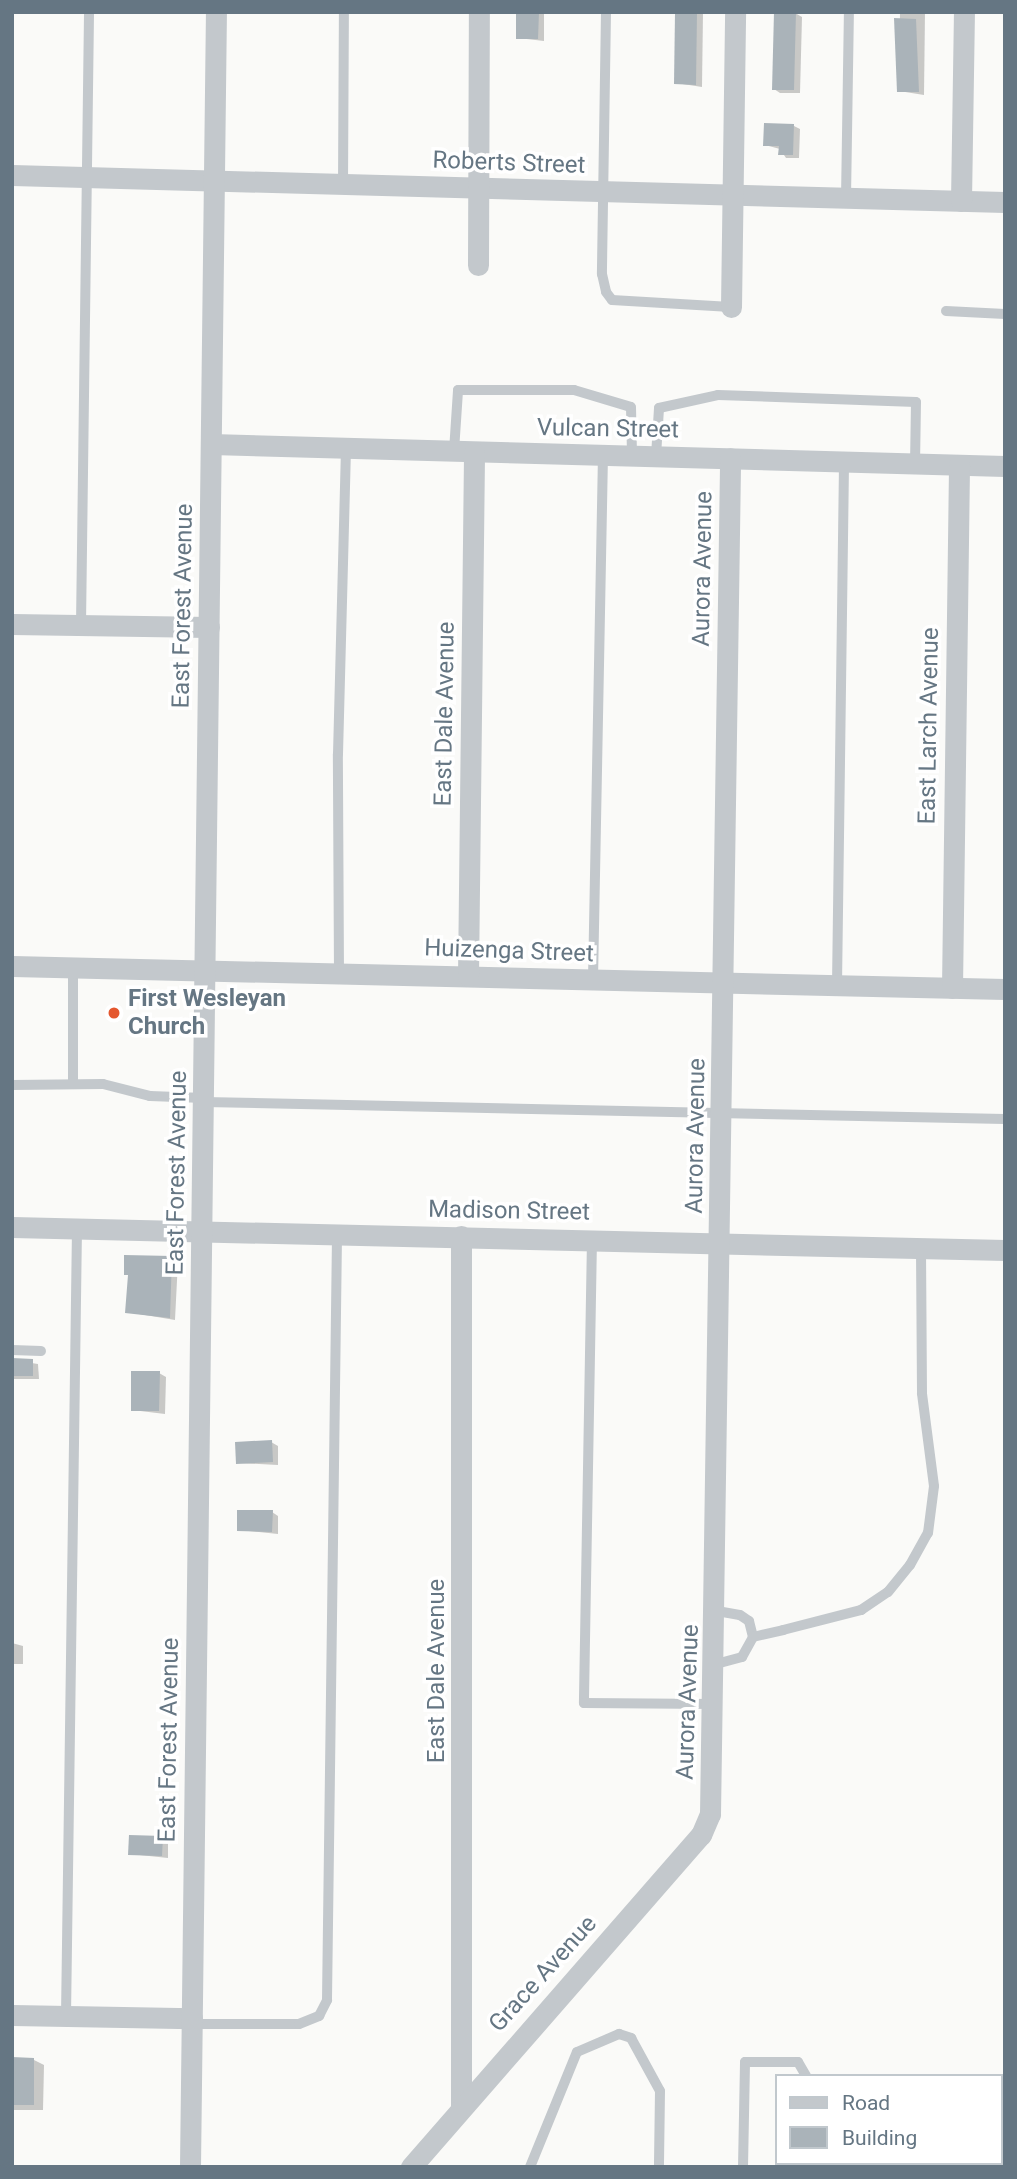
<!DOCTYPE html>
<html>
<head>
<meta charset="utf-8">
<style>
  body { margin:0 }
  #map { position:relative; width:1017px; height:2179px; overflow:hidden; background:#fafaf8; font-family:Roboto,sans-serif }
  div>[style] { position:absolute }
  .shadow>* { inset:0; background:#0003 }
  .building>* { inset:0; background:#aab3b9 }
  .lane>* { height:10px; margin:-5px; padding:0 5px; transform-origin:5px; border-radius:5px; background:#c3c8cc }
  .street>* { height:21px; margin:-10.5px; padding:0 10.5px; transform-origin:10.5px; border-radius:10.5px; background:#c3c8cc }
  .dots>* { width:19px; height:19px; translate:-50% -50%; box-sizing:border-box; border:4px solid #fff; border-radius:50% }
  span { translate:-50% -50%; white-space:nowrap; text-align:center; line-height:1.15; -webkit-text-stroke:7px #fff; paint-order:stroke }
  .street-label { font-size:24px; color:#657683 }
  .poi-label { font-size:24px; color:#657683; font-weight:700 }
  .left { translate:0 -50%; text-align:left }
  .frame { position:absolute; inset:0; border:14px solid #657683; pointer-events:none }
  .legend { position:absolute; left:775px; top:2074px; width:228px; height:91px; box-sizing:border-box; background:#fff; border:2px solid #c1c8cd; margin:0; padding:9px 12px; list-style:none; font-size:21px; color:#657683 }
  .legend li { display:flex; align-items:center; gap:14px; height:35px }
  .legend b { width:35px; border:2px solid #c1c8cd }
</style>
</head>
<body>
<div id="map">
  <div class="shadow">
    <i style="clip-path:polygon(518px 12px,544px 12px,544px 41px,518px 38px)"></i>
    <i style="clip-path:polygon(677px 12px,703px 12px,702px 87px,676px 83px)"></i>
    <i style="clip-path:polygon(900px 12px,925px 12px,924px 95px,899px 91px)"></i>
    <i style="clip-path:polygon(795px 13px,802px 17px,800px 93px,780px 93px,774px 89px)"></i>
    <i style="clip-path:polygon(794px 126px,800px 129px,799px 158px,786px 158px,780px 149px,765px 145px)"></i>
    <i style="clip-path:polygon(172px 1258px,178px 1261px,175px 1320px,127px 1312px,130px 1276px,126px 1274px)"></i>
    <i style="clip-path:polygon(12px 1360px,38px 1364px,39px 1379px,12px 1379px)"></i>
    <i style="clip-path:polygon(159px 1373px,166px 1377px,165px 1414px,132px 1410px)"></i>
    <i style="clip-path:polygon(271px 1442px,278px 1446px,278px 1465px,238px 1463px)"></i>
    <i style="clip-path:polygon(272px 1512px,278px 1516px,278px 1534px,239px 1530px)"></i>
    <i style="clip-path:polygon(12px 1643px,23px 1646px,23px 1664px,12px 1664px)"></i>
    <i style="clip-path:polygon(162px 1838px,168px 1842px,168px 1858px,130px 1854px)"></i>
    <i style="clip-path:polygon(12px 2059px,34px 2060px,44px 2065px,43px 2110px,12px 2110px)"></i>
  </div>
  <div class="building">
    <i style="clip-path:polygon(516px 12px,539px 12px,538px 39px,516px 39px)"></i>
    <i style="clip-path:polygon(774px 12px,796px 12px,794px 90px,772px 90px)"></i>
    <i style="clip-path:polygon(675px 13px,697px 13px,696px 85px,674px 84px)"></i>
    <i style="clip-path:polygon(894px 18px,916px 19px,919px 92px,897px 92px)"></i>
    <i style="clip-path:polygon(764px 123px,794px 124px,793px 155px,778px 155px,779px 146px,763px 146px)"></i>
    <i style="clip-path:polygon(124px 1255px,172px 1256px,170px 1318px,125px 1313px,128px 1275px,124px 1275px)"></i>
    <i style="clip-path:polygon(12px 1358px,33px 1359px,33px 1376px,12px 1376px)"></i>
    <i style="clip-path:polygon(131px 1371px,160px 1371px,159px 1411px,131px 1411px)"></i>
    <i style="clip-path:polygon(272px 1440px,273px 1462px,236px 1464px,235px 1442px)"></i>
    <i style="clip-path:polygon(237px 1510px,273px 1510px,272px 1532px,237px 1531px)"></i>
    <i style="clip-path:polygon(129px 1835px,163px 1836px,162px 1856px,128px 1855px)"></i>
    <i style="clip-path:polygon(12px 2057px,34px 2058px,34px 2105px,12px 2105px)"></i>
  </div>
  <div class="lane">
    <i style="left:606px;top:12px;width:262px;rotate:90.9deg"></i>
    <i style="left:602px;top:274px;width:18px;rotate:77deg"></i>
    <i style="left:606px;top:292px;width:10px;rotate:53deg"></i>
    <i style="left:612px;top:300px;width:119px;rotate:3.4deg"></i>
    <i style="left:343px;top:185px;width:173px;rotate:-89.7deg"></i>
    <i style="left:846px;top:198px;width:186px;rotate:-89.1deg"></i>
    <i style="left:946px;top:311px;width:59px;rotate:2.9deg"></i>
    <i style="left:454px;top:451px;width:61px;rotate:-86.2deg"></i>
    <i style="left:458px;top:390px;width:116px"></i>
    <i style="left:574px;top:390px;width:59px;rotate:16.6deg"></i>
    <i style="left:631px;top:407px;width:49px;rotate:88.8deg"></i>
    <i style="left:656px;top:456px;width:48px;rotate:-86.4deg"></i>
    <i style="left:659px;top:408px;width:60px;rotate:-12.4deg"></i>
    <i style="left:718px;top:395px;width:198px;rotate:2deg"></i>
    <i style="left:916px;top:402px;width:61px;rotate:90.9deg"></i>
    <i style="left:81px;top:625px;width:613px;rotate:-89.25deg"></i>
    <i style="left:339px;top:973px;width:219px;rotate:-90.3deg"></i>
    <i style="left:338px;top:754px;width:307px;rotate:-88.5deg"></i>
    <i style="left:593px;top:980px;width:525px;rotate:-88.91deg"></i>
    <i style="left:837px;top:985px;width:524px;rotate:-89.23deg"></i>
    <i style="left:73px;top:1084px;width:117px;rotate:-90deg"></i>
    <i style="left:12px;top:1085px;width:91px;rotate:-0.6deg"></i>
    <i style="left:103px;top:1084px;width:49px;rotate:14.3deg"></i>
    <i style="left:150px;top:1096px;width:54px;rotate:2.1deg"></i>
    <i style="left:204px;top:1102px;width:801px;rotate:1.22deg"></i>
    <i style="left:592px;top:1239px;width:464px;rotate:91deg"></i>
    <i style="left:584px;top:1703px;width:129px;rotate:0.4deg"></i>
    <i style="left:12px;top:1350px;width:29px;rotate:2deg"></i>
    <i style="left:717px;top:1611px;width:23px;rotate:10deg"></i>
    <i style="left:740px;top:1615px;width:11px;rotate:34deg"></i>
    <i style="left:749px;top:1621px;width:16px;rotate:76deg"></i>
    <i style="left:753px;top:1637px;width:31px;rotate:-13deg"></i>
    <i style="left:783px;top:1630px;width:81px;rotate:-14.4deg"></i>
    <i style="left:861px;top:1610px;width:32px;rotate:-34deg"></i>
    <i style="left:888px;top:1592px;width:35px;rotate:-51deg"></i>
    <i style="left:910px;top:1565px;width:37px;rotate:-61deg"></i>
    <i style="left:928px;top:1533px;width:47px;rotate:-82.7deg"></i>
    <i style="left:934px;top:1486px;width:94px;rotate:-97.4deg"></i>
    <i style="left:922px;top:1393px;width:145px;rotate:-90.4deg"></i>
    <i style="left:716px;top:1664px;width:27px;rotate:-15deg"></i>
    <i style="left:742px;top:1657px;width:23px;rotate:-61deg"></i>
    <i style="left:66px;top:2016px;width:788px;rotate:-89.2deg"></i>
    <i style="left:192px;top:2024px;width:107px"></i>
    <i style="left:299px;top:2024px;width:22px;rotate:-22deg"></i>
    <i style="left:319px;top:2016px;width:18px;rotate:-63deg"></i>
    <i style="left:327px;top:2000px;width:766px;rotate:-89.25deg"></i>
    <i style="left:530px;top:2167px;width:124px;rotate:-67.8deg"></i>
    <i style="left:577px;top:2052px;width:46px;rotate:-23.2deg"></i>
    <i style="left:619px;top:2034px;width:13px;rotate:18deg"></i>
    <i style="left:631px;top:2038px;width:60px;rotate:61.3deg"></i>
    <i style="left:660px;top:2091px;width:76px;rotate:90.8deg"></i>
    <i style="left:743px;top:2167px;width:105px;rotate:-88.9deg"></i>
    <i style="left:745px;top:2062px;width:53px"></i>
    <i style="left:798px;top:2062px;width:16px;rotate:60deg"></i>
    <i style="left:807px;top:2167px;width:4px;rotate:-90deg"></i>
    <i style="left:928px;top:2167px;width:4px;rotate:-90deg"></i>
  </div>
  <div class="street">
    <i style="left:12px;top:175px;width:993px;rotate:1.56deg"></i>
    <i style="left:961px;top:201px;width:189px;rotate:-89.1deg"></i>
    <i style="left:478px;top:265px;width:253px;rotate:-89.8deg"></i>
    <i style="left:731px;top:307px;width:295px;rotate:-89.2deg"></i>
    <i style="left:211px;top:444px;width:794px;rotate:1.59deg"></i>
    <i style="left:12px;top:624px;width:197px;rotate:0.9deg"></i>
    <i style="left:12px;top:966px;width:993px;rotate:1.33deg"></i>
    <i style="left:468px;top:976px;width:523px;rotate:-89.34deg"></i>
    <i style="left:952px;top:988px;width:523px;rotate:-89.23deg"></i>
    <i style="left:12px;top:1227px;width:993px;rotate:1.33deg"></i>
    <i style="left:461px;top:1236px;width:870px;rotate:90deg"></i>
    <i style="left:12px;top:2015px;width:180px;rotate:1deg"></i>
    <i style="left:190px;top:2167px;width:2155px;rotate:-89.31deg"></i>
    <i style="left:411px;top:2167px;width:441px;rotate:-48.9deg"></i>
    <i style="left:701px;top:1835px;width:23px;rotate:-67deg"></i>
    <i style="left:710px;top:1814px;width:1356px;rotate:-89.15deg"></i>
  </div>
  <div class="dots">
    <i style="left:114px;top:1013px;background:#e4572e"></i>
  </div>
  <div class="street-label">
    <span style="left:509px;top:163px;rotate:2deg">Roberts Street</span>
    <span style="left:608px;top:429px;rotate:1deg">Vulcan Street</span>
    <span style="left:703px;top:569px;rotate:-89deg">Aurora Avenue</span>
    <span style="left:183px;top:606px;rotate:-89deg">East Forest Avenue</span>
    <span style="left:445px;top:714px;rotate:-89deg">East Dale Avenue</span>
    <span style="left:929px;top:726px;rotate:-89deg">East Larch Avenue</span>
    <span style="left:509px;top:951px;rotate:2deg">Huizenga Street</span>
    <span style="left:696px;top:1136px;rotate:-89deg">Aurora Avenue</span>
    <span style="left:177px;top:1173px;rotate:-89deg">East Forest Avenue</span>
    <span style="left:509px;top:1211px;rotate:1deg">Madison Street</span>
    <span style="left:437px;top:1671px;rotate:-90deg">East Dale Avenue</span>
    <span style="left:688px;top:1702px;rotate:-88deg">Aurora Avenue</span>
    <span style="left:169px;top:1740px;rotate:-89deg">East Forest Avenue</span>
    <span style="left:543px;top:1974px;rotate:-48deg">Grace Avenue</span>
  </div>
  <div class="poi-label">
    <span class="left" style="left:128px;top:1013px">First Wesleyan<br>Church</span>
  </div>
  <div class="frame"></div>
  <ul class="legend">
  <li><b style="height:9px;background:#c3c8cc"></b>Road</li>
  <li><b style="height:19px;background:#aab3b9"></b>Building</li>
  </ul>
</div>
</body>
</html>
